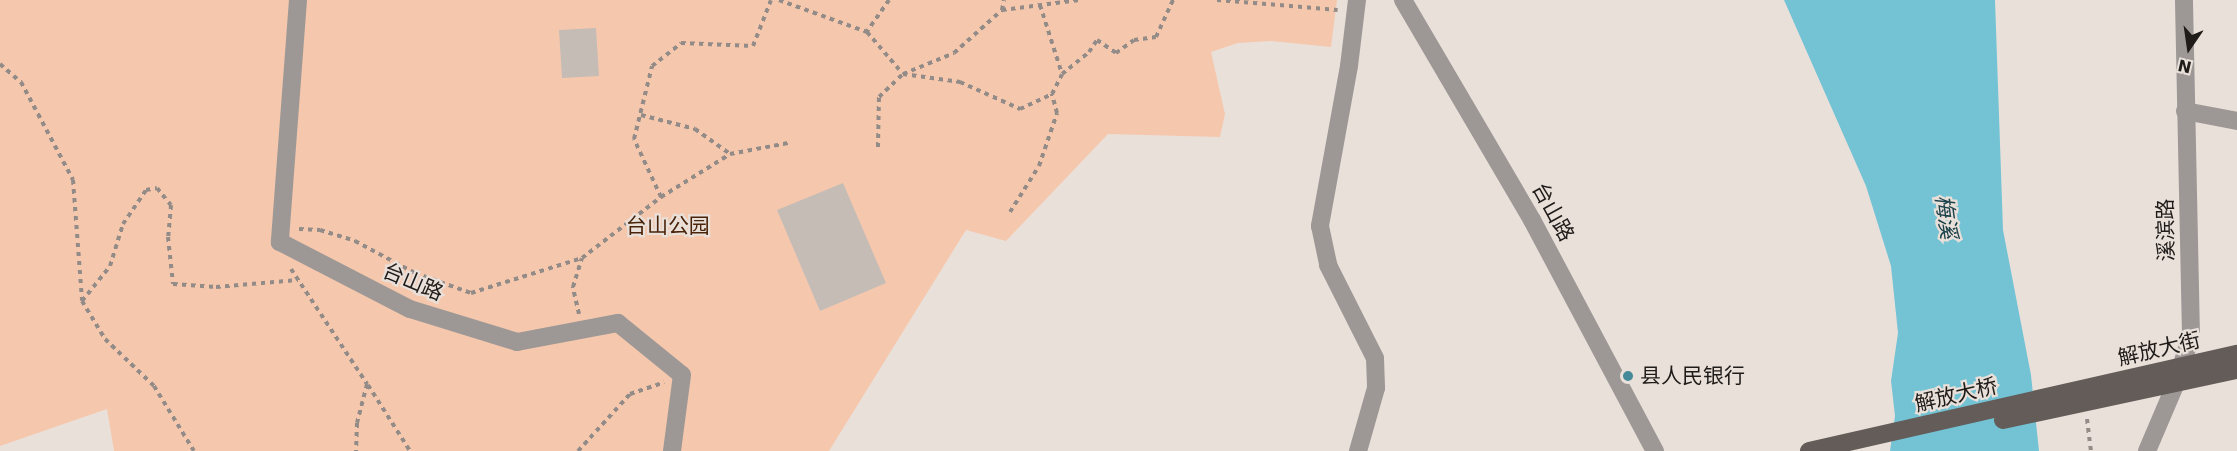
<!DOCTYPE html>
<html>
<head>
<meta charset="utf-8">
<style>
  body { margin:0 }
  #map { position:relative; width:2237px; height:451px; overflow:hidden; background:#eae0da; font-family:"DejaVu Sans","Noto Sans SC",sans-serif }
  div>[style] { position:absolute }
  .green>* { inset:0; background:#f5c8ad }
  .water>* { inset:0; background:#73c3d5 }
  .building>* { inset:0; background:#c5bcb6 }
  .path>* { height:4px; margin-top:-2px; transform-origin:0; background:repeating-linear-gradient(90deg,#928b87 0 4.5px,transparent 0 9px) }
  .minor>* { height:18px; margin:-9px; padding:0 9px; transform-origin:9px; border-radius:9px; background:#9d9896 }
  .major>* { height:18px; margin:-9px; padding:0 9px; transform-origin:9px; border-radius:9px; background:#635c58 }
  .dots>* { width:16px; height:16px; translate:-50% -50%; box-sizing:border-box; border:3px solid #eae0da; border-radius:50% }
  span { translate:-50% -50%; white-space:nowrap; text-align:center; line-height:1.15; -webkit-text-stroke:4.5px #eae0da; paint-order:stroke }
  .street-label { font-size:21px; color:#1e1b19 }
  .park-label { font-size:21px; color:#4a240a }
  .poi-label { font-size:21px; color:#1e1b19 }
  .left { translate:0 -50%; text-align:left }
  .water-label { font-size:22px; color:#1c424a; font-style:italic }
  .north { position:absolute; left:2159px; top:18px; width:60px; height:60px; -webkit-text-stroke:4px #eae0da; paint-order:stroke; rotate:193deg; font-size:16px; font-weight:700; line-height:24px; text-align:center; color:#1e1b19 }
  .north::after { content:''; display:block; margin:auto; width:21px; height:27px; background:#1e1b19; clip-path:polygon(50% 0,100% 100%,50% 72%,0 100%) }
</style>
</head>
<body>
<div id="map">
  <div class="green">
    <i style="clip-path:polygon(0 0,1337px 0,1331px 47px,1271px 41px,1238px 43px,1211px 52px,1225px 114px,1220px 137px,1108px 134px,1006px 241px,966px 230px,829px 451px,114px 451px,107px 409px,0 446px)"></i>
  </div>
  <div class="water">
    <i style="clip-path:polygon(1784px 0,1995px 0,2003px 230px,2031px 375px,2039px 451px,1890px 451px,1895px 416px,1891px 381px,1898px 333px,1891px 266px,1866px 186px)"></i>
  </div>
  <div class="building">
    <i style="clip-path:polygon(596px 28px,599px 76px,562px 78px,559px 30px)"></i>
    <i style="clip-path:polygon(843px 183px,886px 283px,820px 311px,777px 210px)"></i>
  </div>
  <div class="path">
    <i style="left:779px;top:0;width:94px;rotate:20deg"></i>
    <i style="left:889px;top:0;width:39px;rotate:125deg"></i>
    <i style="left:867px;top:32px;width:55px;rotate:49.4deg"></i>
    <i style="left:903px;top:74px;width:55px;rotate:-22.4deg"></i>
    <i style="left:954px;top:53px;width:64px;rotate:-41.9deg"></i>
    <i style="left:1002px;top:10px;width:78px;rotate:-7.4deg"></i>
    <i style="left:1217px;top:0;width:121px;rotate:4.7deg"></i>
    <i style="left:1040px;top:5px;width:72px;rotate:72.3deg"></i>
    <i style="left:1002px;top:10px;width:10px;rotate:-79deg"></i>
    <i style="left:0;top:64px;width:28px;rotate:41deg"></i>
    <i style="left:21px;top:82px;width:111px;rotate:62deg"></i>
    <i style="left:73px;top:180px;width:121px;rotate:85.7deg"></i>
    <i style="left:82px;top:301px;width:44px;rotate:58.8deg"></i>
    <i style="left:105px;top:339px;width:68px;rotate:43.8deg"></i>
    <i style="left:154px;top:386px;width:76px;rotate:58.4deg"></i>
    <i style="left:641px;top:115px;width:56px;rotate:14.5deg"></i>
    <i style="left:695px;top:129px;width:43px;rotate:35.5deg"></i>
    <i style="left:878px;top:147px;width:50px;rotate:-88.9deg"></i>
    <i style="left:879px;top:97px;width:33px;rotate:-44deg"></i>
    <i style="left:903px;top:74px;width:58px;rotate:8deg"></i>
    <i style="left:960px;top:82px;width:66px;rotate:24.2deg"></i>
    <i style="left:1020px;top:109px;width:35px;rotate:-25deg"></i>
    <i style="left:1052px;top:94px;width:22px;rotate:-63deg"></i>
    <i style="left:1062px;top:74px;width:35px;rotate:-39deg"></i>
    <i style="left:1089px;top:52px;width:14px;rotate:-56deg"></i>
    <i style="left:1097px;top:40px;width:23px;rotate:34deg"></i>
    <i style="left:1116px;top:53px;width:22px;rotate:-36deg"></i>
    <i style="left:1134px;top:40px;width:22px;rotate:-8deg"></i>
    <i style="left:1156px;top:37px;width:41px;rotate:-65.3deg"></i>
    <i style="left:661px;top:197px;width:64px;rotate:-115deg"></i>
    <i style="left:634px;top:139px;width:75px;rotate:-76.1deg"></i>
    <i style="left:652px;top:66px;width:37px;rotate:-38deg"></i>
    <i style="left:681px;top:43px;width:72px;rotate:2.4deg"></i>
    <i style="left:753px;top:46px;width:49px;rotate:-68.6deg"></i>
    <i style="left:1010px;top:212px;width:54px;rotate:-57.8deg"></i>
    <i style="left:1039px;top:166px;width:56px;rotate:-71.2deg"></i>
    <i style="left:1057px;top:113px;width:20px;rotate:-105deg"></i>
    <i style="left:299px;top:229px;width:21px;rotate:3deg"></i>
    <i style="left:320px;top:230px;width:37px;rotate:17deg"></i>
    <i style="left:355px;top:241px;width:68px;rotate:28.1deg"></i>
    <i style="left:415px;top:273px;width:59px;rotate:19.7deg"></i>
    <i style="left:471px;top:293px;width:116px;rotate:-17.5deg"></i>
    <i style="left:291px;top:269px;width:138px;rotate:56.5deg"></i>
    <i style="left:367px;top:384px;width:40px;rotate:104.4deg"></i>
    <i style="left:357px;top:423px;width:28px;rotate:92deg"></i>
    <i style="left:82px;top:301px;width:45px;rotate:-51.3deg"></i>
    <i style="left:110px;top:266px;width:44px;rotate:-72.8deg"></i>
    <i style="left:123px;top:224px;width:41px;rotate:-55.9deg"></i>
    <i style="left:146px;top:190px;width:11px;rotate:-10deg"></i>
    <i style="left:157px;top:188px;width:22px;rotate:51deg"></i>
    <i style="left:171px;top:205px;width:32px;rotate:95deg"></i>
    <i style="left:168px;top:237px;width:47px;rotate:83.9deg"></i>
    <i style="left:173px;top:284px;width:43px;rotate:4deg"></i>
    <i style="left:216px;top:287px;width:82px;rotate:-4.9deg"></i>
    <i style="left:579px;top:314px;width:28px;rotate:-103deg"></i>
    <i style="left:573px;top:287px;width:30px;rotate:-73deg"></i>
    <i style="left:582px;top:258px;width:100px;rotate:-37.7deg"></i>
    <i style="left:661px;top:197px;width:81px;rotate:-31.9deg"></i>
    <i style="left:730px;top:154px;width:59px;rotate:-10.7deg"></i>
    <i style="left:368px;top:385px;width:78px;rotate:57.5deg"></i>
    <i style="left:2087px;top:419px;width:32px;rotate:83deg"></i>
    <i style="left:578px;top:451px;width:77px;rotate:-47.6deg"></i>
    <i style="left:630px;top:394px;width:36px;rotate:-19deg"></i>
  </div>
  <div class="minor">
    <i style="left:298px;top:0;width:243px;rotate:94.3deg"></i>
    <i style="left:280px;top:242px;width:146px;rotate:27.3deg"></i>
    <i style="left:410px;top:309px;width:112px;rotate:17.1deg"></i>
    <i style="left:517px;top:342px;width:103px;rotate:-10.7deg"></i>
    <i style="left:618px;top:323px;width:82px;rotate:39.1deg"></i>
    <i style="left:682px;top:375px;width:77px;rotate:97.5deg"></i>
    <i style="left:1357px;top:0;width:66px;rotate:96.9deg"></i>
    <i style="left:1349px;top:66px;width:163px;rotate:100.3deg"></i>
    <i style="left:1320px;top:226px;width:40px;rotate:78deg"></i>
    <i style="left:1328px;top:265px;width:104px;rotate:63.2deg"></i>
    <i style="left:1375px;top:358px;width:30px;rotate:88deg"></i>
    <i style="left:1376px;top:388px;width:66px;rotate:105.9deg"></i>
    <i style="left:1403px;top:0;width:255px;rotate:59.6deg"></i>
    <i style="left:1532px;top:220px;width:262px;rotate:62deg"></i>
    <i style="left:2185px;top:111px;width:53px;rotate:10.9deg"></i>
    <i style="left:2147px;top:451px;width:74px;rotate:-66.9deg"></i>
    <i style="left:2176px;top:383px;width:49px;rotate:-72.3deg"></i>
    <i style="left:2191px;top:336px;width:336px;rotate:-91.2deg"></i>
  </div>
  <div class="major">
    <i style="left:2003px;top:420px;width:239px;rotate:-12.1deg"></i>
    <i style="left:1809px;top:451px;width:439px;rotate:-12.8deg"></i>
  </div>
  <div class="dots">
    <i style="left:1628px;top:376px;background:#468998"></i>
  </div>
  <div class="street-label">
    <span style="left:1553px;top:212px;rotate:61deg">台山路</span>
    <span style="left:2166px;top:230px;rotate:-91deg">溪滨路</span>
    <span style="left:413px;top:282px;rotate:23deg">台山路</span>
    <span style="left:2159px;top:349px;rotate:-13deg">解放大街</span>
    <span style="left:1956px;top:395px;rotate:-13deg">解放大桥</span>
  </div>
  <div class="park-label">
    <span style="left:668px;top:226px">台山公园</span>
  </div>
  <div class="poi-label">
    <span class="left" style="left:1640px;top:376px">县人民银行</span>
  </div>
  <div class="water-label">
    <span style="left:1946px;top:217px;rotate:82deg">梅溪</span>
  </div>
  <div class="north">N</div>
</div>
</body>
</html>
